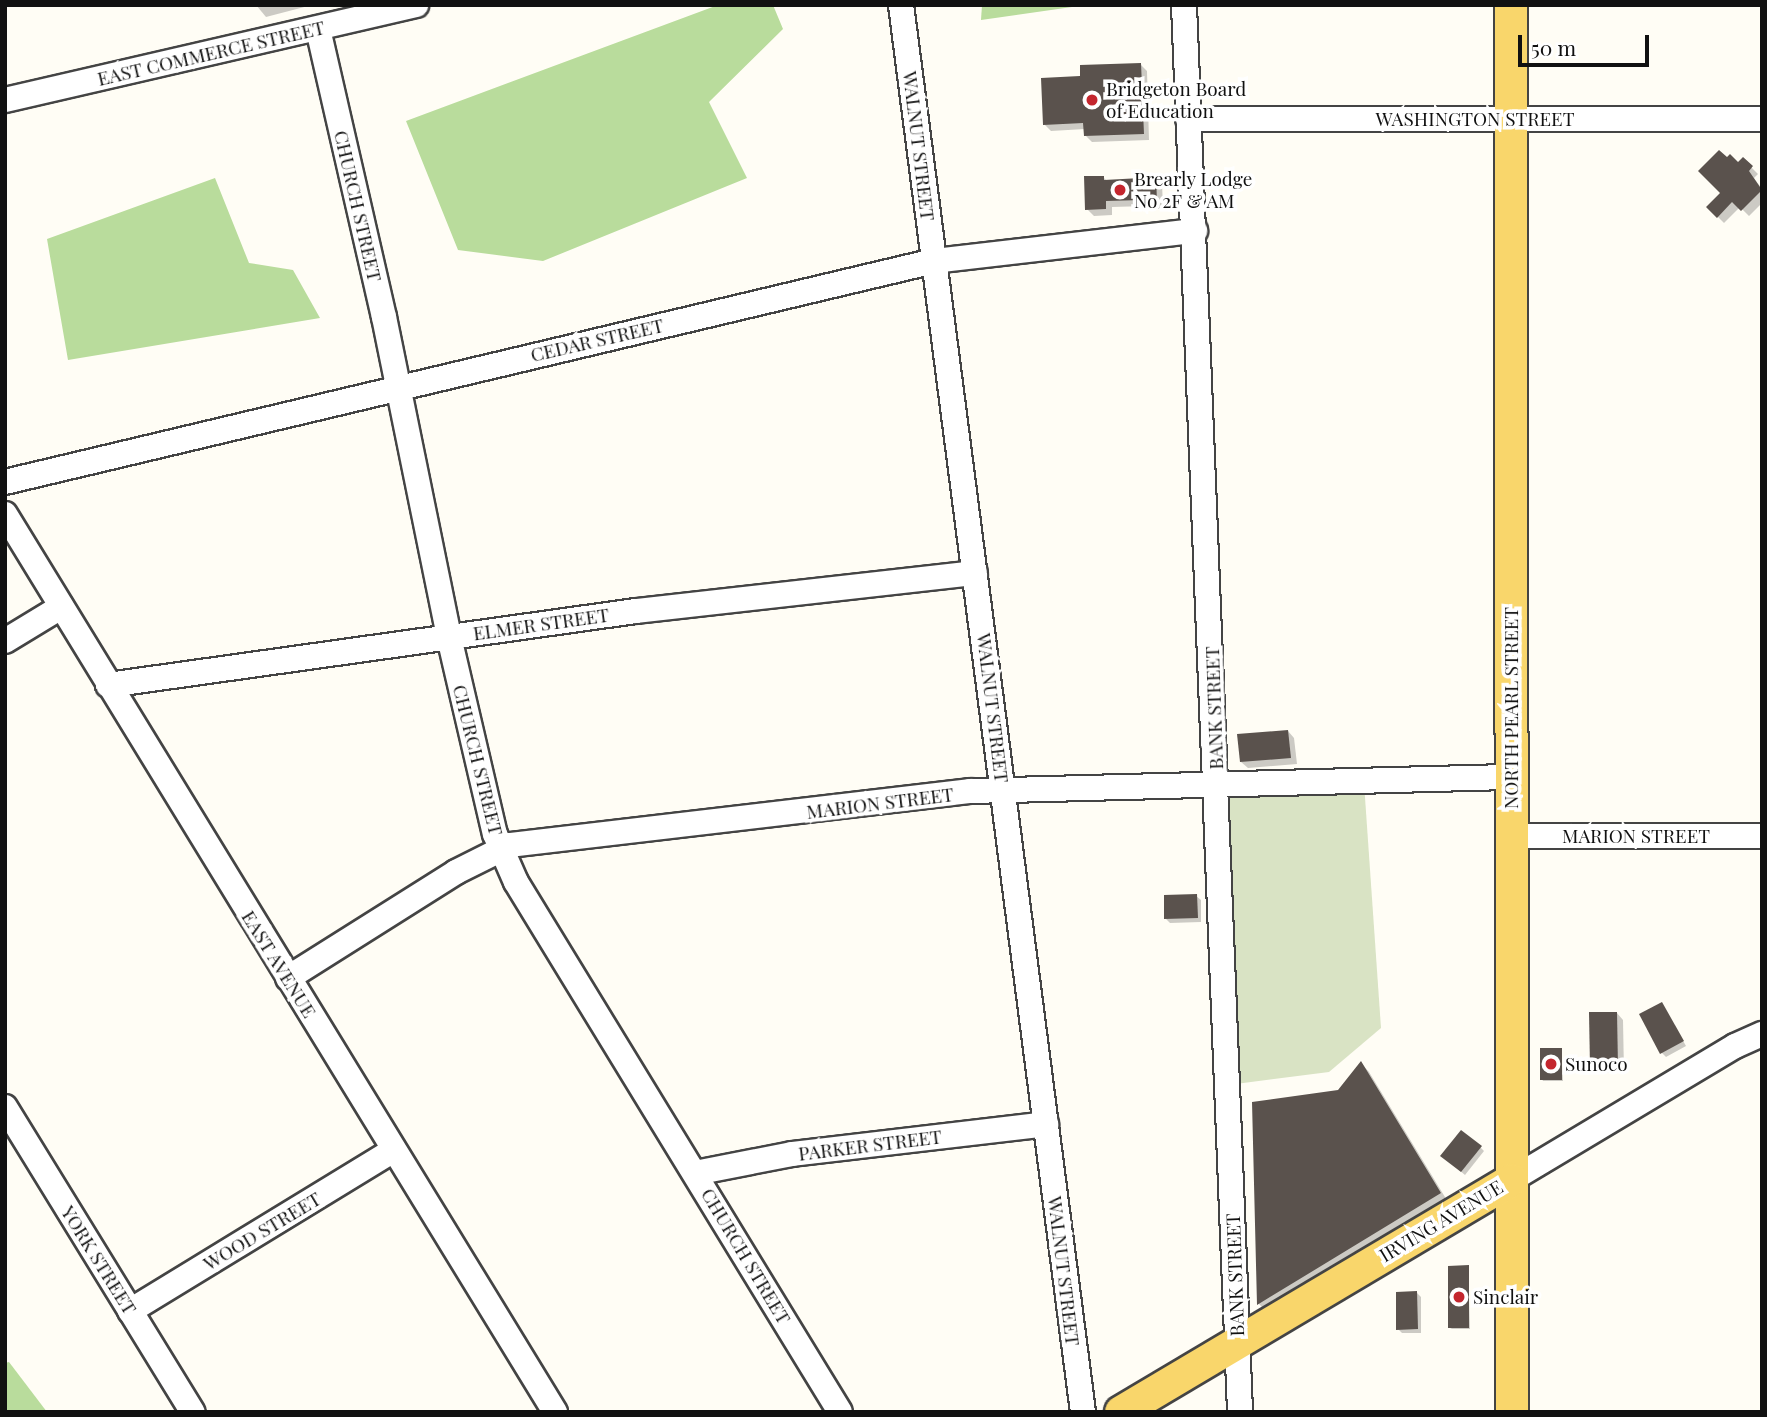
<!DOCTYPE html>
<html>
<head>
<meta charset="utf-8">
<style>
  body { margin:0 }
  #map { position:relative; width:1767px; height:1417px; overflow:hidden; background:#fffdf5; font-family:"Playfair Display",serif }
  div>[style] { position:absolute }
  .forest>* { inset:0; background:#b9dc9c }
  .cemetery>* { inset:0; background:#d9e3c4 }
  .shadow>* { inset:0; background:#0003 }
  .building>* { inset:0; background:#5a524d }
  .roads { filter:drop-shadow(2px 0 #444) drop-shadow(-2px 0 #444) drop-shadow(0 2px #444) drop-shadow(0 -2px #444) }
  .minor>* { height:24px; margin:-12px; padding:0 12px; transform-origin:12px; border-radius:12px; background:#fff }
  .major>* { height:32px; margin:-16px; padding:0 16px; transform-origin:16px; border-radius:16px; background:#f9d66b }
  .dots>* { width:19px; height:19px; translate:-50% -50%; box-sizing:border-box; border:4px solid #fff; border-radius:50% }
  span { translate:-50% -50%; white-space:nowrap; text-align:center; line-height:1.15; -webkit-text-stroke:7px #fff; paint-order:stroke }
  .street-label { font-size:19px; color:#111 }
  .poi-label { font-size:19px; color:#111 }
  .left { translate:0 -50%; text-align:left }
  .frame { position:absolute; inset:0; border:7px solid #111; pointer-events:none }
  .scale { position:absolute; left:1518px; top:35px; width:131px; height:32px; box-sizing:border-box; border:4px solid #111; border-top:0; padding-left:9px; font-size:21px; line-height:24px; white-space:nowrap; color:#111; -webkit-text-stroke:5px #fff; paint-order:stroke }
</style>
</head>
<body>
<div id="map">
  <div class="forest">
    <i style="clip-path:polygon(718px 5px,773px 5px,783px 29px,709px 102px,747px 178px,543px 261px,458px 250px,406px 121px)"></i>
    <i style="clip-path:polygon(982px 5px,1086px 5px,981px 20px)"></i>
    <i style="clip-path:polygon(215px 178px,249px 263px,293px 270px,320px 318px,68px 360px,47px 239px)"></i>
    <i style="clip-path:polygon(9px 1362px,47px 1412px,5px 1412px,5px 1363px)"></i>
  </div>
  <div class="cemetery">
    <i style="clip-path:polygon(1364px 783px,1381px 1028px,1329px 1072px,1228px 1085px,1217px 785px)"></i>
  </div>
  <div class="shadow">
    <i style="clip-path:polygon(256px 5px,312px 5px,266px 17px)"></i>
    <i style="clip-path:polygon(1141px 65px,1147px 71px,1149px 140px,1092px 142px,1085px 135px,1085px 129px,1051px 131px,1044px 124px)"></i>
    <i style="clip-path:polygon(1743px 159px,1758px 174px,1754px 178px,1762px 189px,1762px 203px,1749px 216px,1740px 207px,1724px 223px,1708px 207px,1722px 193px)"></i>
    <i style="clip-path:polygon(1155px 176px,1162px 182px,1163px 209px,1151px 209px,1147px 206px,1112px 207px,1112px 215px,1094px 216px,1087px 209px,1103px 177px,1108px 182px,1143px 180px)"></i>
    <i style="clip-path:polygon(1288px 731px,1294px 738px,1297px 764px,1248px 768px,1241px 762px)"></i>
    <i style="clip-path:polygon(1196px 896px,1201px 900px,1201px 922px,1170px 923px,1166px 919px)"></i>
    <i style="clip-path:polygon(1662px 1004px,1686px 1046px,1666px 1057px,1662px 1053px)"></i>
    <i style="clip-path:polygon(1617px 1013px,1623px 1020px,1624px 1073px,1598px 1073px,1591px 1066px)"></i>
    <i style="clip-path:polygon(1561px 1050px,1563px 1081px,1543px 1081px,1542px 1079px)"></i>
    <i style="clip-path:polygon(1361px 1063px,1369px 1072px,1448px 1202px,1268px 1313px,1259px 1304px,1254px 1103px,1339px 1091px)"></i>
    <i style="clip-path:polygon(1480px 1147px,1484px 1151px,1465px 1175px,1447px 1160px)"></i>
    <i style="clip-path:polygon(1468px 1267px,1470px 1329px,1452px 1329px,1450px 1328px)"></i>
    <i style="clip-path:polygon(1417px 1293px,1421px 1297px,1421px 1333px,1402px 1333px,1398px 1329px)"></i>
  </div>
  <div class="building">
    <i style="clip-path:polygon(1141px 63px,1144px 134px,1084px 136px,1083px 123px,1043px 125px,1041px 78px,1080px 76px,1080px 65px)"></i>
    <i style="clip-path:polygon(1719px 150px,1727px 157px,1730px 154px,1738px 162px,1743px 157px,1753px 166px,1749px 171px,1762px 190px,1741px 211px,1732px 202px,1717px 218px,1706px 207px,1720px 193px,1698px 171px)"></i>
    <i style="clip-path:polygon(1156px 174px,1157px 203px,1143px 203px,1142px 200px,1106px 201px,1106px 209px,1085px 210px,1084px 176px,1104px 176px,1104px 180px,1141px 178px,1141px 175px)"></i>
    <i style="clip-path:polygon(1288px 730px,1291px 758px,1240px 762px,1237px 734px)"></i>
    <i style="clip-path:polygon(1197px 894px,1198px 918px,1164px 919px,1164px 895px)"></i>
    <i style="clip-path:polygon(1662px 1002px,1684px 1041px,1660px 1054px,1639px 1014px)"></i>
    <i style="clip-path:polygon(1589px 1012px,1617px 1012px,1618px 1067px,1590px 1067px)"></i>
    <i style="clip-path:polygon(1540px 1048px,1562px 1048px,1562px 1080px,1540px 1080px)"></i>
    <i style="clip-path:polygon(1361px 1061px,1441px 1193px,1257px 1305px,1252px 1102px,1338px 1090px)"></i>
    <i style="clip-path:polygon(1461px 1130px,1482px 1146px,1461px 1172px,1440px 1156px)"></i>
    <i style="clip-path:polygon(1469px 1265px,1469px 1328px,1448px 1328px,1448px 1266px)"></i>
    <i style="clip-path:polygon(1417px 1291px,1418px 1329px,1396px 1330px,1396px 1292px)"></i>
  </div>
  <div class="roads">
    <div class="minor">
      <i style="left:901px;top:5px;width:1419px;rotate:82.63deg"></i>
      <i style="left:1184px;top:5px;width:1408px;rotate:87.72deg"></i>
      <i style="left:318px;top:29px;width:295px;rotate:77.1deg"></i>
      <i style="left:384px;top:317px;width:327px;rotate:78.5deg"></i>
      <i style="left:449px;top:637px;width:202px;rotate:76.9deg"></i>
      <i style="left:495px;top:834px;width:52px;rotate:66.4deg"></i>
      <i style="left:516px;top:882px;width:621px;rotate:58.56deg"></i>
      <i style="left:5px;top:100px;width:422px;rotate:-13deg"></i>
      <i style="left:1188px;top:119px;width:574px"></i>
      <i style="left:5px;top:482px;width:955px;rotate:-13.38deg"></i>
      <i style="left:934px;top:261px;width:263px;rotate:-6.6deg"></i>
      <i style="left:5px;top:514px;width:1053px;rotate:58.51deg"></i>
      <i style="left:5px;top:641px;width:66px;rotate:-31.3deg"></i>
      <i style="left:108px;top:685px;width:533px;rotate:-7.98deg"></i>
      <i style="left:636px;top:611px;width:341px;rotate:-6.4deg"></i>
      <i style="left:1511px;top:836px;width:251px"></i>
      <i style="left:288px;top:978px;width:199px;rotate:-32.2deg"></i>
      <i style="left:456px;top:872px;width:60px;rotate:-26.6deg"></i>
      <i style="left:510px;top:845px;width:463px;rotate:-6.7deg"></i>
      <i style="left:970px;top:791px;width:540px;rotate:-1.49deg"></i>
      <i style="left:5px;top:1107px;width:358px;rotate:58.4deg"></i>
      <i style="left:695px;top:1173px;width:99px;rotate:-11.1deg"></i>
      <i style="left:792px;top:1154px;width:256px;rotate:-6.7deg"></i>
      <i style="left:1511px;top:1180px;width:261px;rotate:-30.9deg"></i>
      <i style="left:1735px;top:1046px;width:30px;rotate:-24deg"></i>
      <i style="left:130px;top:1311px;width:309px;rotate:-31.4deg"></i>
    </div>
    <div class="major">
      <i style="left:1511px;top:5px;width:1407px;rotate:89.96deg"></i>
      <i style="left:1121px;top:1412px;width:454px;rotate:-30.7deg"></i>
    </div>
  </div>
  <div class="dots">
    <i style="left:1092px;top:100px;background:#c4262e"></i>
    <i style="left:1120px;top:190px;background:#c4262e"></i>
    <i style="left:1551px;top:1064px;background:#c4262e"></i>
    <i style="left:1459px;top:1297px;background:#c4262e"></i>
  </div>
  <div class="street-label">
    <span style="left:211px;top:53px;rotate:-13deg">EAST COMMERCE STREET</span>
    <span style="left:1475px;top:119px">WASHINGTON STREET</span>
    <span style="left:919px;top:146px;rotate:83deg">WALNUT STREET</span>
    <span style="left:358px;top:206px;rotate:77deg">CHURCH STREET</span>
    <span style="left:597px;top:340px;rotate:-13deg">CEDAR STREET</span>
    <span style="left:541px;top:624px;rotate:-8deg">ELMER STREET</span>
    <span style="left:993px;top:708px;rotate:83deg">WALNUT STREET</span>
    <span style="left:1214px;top:708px;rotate:-92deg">BANK STREET</span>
    <span style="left:1511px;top:708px;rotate:-90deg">NORTH PEARL STREET</span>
    <span style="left:478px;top:760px;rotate:76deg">CHURCH STREET</span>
    <span style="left:880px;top:803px;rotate:-7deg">MARION STREET</span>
    <span style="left:1636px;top:836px">MARION STREET</span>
    <span style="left:279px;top:964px;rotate:58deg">EAST AVENUE</span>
    <span style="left:870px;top:1145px;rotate:-7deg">PARKER STREET</span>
    <span style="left:1441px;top:1221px;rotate:-31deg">IRVING AVENUE</span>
    <span style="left:262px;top:1231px;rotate:-31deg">WOOD STREET</span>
    <span style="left:746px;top:1256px;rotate:59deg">CHURCH STREET</span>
    <span style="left:99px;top:1260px;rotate:58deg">YORK STREET</span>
    <span style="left:1064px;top:1271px;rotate:83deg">WALNUT STREET</span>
    <span style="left:1235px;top:1275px;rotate:-92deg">BANK STREET</span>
  </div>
  <div class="poi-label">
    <span class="left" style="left:1106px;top:100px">Bridgeton Board<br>of Education</span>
    <span class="left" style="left:1134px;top:190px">Brearly Lodge<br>No 2F &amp; AM</span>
    <span class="left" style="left:1565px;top:1064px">Sunoco</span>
    <span class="left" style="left:1473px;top:1297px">Sinclair</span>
  </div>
  <div class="frame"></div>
  <div class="scale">50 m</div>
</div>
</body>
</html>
